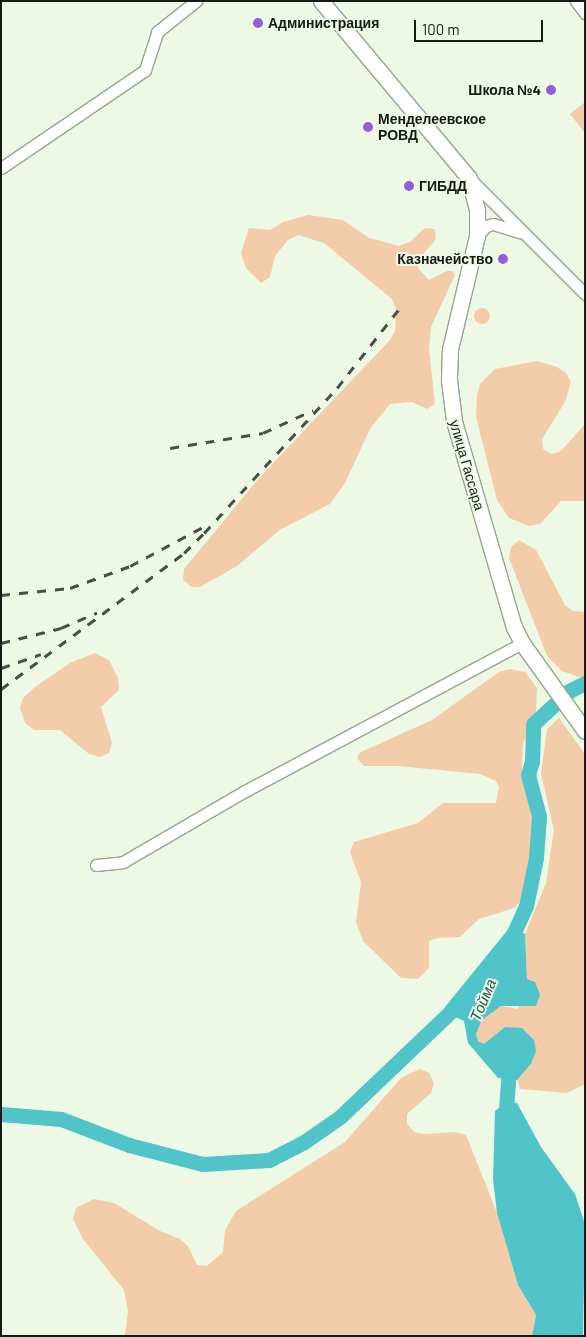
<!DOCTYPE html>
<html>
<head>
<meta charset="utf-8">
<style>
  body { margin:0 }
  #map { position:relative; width:586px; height:1337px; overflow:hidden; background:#edf9e4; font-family:Barlow,sans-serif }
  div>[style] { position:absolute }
  .green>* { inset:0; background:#f3cca9 }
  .round { border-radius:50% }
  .water>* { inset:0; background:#50c4c9 }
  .river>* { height:15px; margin:-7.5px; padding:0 7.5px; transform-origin:7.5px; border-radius:7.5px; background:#50c4c9 }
  .roads { filter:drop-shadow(1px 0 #97a38f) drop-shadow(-1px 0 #97a38f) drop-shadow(0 1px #97a38f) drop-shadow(0 -1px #97a38f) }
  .minor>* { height:11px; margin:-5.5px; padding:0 5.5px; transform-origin:5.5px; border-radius:5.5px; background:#fff }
  .major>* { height:15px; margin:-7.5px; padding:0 7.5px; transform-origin:7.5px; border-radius:7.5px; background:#fff }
  .rail>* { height:2.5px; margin-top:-1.25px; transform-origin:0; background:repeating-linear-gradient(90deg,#484f44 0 9px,transparent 0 18px) }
  .dots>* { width:14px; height:14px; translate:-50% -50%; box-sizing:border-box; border:2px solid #edf9e4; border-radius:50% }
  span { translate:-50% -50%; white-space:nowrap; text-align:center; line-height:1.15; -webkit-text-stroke:4px #edf9e4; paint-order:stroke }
  .poi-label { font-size:14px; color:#151a12; font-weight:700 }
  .left { translate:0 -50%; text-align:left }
  .right { translate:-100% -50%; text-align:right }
  .street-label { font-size:14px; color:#151a12 }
  .water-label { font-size:15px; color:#235557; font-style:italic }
  .frame { position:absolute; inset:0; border:2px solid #151a12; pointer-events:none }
  .scale { position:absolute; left:414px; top:20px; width:129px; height:22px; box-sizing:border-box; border:2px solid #151a12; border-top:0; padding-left:6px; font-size:15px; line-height:18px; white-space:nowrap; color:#151a12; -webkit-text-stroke:4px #edf9e4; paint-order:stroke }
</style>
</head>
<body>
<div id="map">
  <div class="green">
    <i style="clip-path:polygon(585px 102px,585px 133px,570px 114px)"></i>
    <i style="clip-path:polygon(308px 215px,343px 220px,369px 238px,399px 246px,410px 242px,425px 228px,435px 229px,436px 239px,419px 259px,418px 268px,429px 280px,447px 271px,452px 271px,455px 275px,431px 327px,429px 349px,435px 404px,427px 409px,412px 402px,390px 404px,370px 429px,345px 483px,330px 504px,281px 529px,237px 566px,200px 587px,192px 587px,183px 580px,184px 569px,260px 477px,390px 340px,395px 331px,396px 309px,392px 299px,324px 243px,298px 235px,288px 240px,275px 256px,270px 277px,261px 283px,246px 268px,241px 253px,249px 228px,270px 230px,283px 222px)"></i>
    <i class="round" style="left:474px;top:308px;width:16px;height:16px"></i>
    <i style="clip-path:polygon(537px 361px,557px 367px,566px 373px,571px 382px,565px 402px,542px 439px,543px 449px,552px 454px,561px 451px,585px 424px,585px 501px,561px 501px,540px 524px,529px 526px,509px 518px,497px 500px,476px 417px,477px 395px,480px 384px,495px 369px)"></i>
    <i style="clip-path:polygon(519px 540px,536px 550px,565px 605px,573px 611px,585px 612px,585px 679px,562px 671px,547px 656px,509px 558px,511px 547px)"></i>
    <i style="clip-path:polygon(95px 653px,109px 660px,118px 678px,119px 690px,101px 707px,112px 743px,109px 753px,100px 757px,89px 754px,60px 730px,34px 730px,25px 723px,20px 708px,23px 698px,35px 687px,70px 663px)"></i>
    <i style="clip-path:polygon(510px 669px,525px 672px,537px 688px,536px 710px,523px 744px,522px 769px,532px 819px,530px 881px,524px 896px,514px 908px,479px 919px,460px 937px,438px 938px,429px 941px,429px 968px,418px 979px,401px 978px,363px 941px,356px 922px,361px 882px,350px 852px,354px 842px,418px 823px,443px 803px,496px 803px,499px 787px,496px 781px,480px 774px,398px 766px,364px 766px,357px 758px,359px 753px,432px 720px,499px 672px)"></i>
    <i style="clip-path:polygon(559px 718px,585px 754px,585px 1084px,567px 1093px,520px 1089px,517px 1080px,531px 1064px,522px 1029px,505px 1027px,484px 1045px,478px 1041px,476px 1034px,482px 1020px,501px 1006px,518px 1009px,527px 979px,525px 934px,546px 883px,554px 830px,541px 774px,547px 729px)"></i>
    <i style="clip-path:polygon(420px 1069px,429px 1073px,434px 1083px,431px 1093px,407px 1114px,407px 1124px,414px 1132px,424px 1134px,456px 1132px,466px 1135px,497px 1213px,518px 1285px,536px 1315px,532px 1336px,125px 1336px,128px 1311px,124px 1290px,83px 1239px,73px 1219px,76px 1208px,94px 1199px,114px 1203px,160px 1231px,180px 1239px,188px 1246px,197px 1265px,207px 1266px,223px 1252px,225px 1230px,236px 1211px,345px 1142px,401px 1078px)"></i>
  </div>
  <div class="water">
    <i style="clip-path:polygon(510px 927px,525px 934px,527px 979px,535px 982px,540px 995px,536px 1006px,501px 1006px,482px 1020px,476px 1034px,478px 1041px,484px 1044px,505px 1027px,522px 1028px,534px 1040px,536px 1051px,531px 1064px,517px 1080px,498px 1078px,468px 1043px,464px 1021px,449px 1014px,445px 1007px)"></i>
    <i style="clip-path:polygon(506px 1102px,517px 1103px,541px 1147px,575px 1194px,585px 1224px,583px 1336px,532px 1336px,536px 1315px,518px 1285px,497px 1213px,493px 1179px,495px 1111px)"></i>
  </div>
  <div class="river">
    <i style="left:507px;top:948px;width:46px;rotate:-65.7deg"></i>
    <i style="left:526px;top:906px;width:49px;rotate:-78.2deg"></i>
    <i style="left:536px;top:858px;width:42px;rotate:-85.9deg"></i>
    <i style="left:539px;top:816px;width:42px;rotate:-105deg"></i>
    <i style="left:528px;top:775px;width:15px;rotate:-74deg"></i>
    <i style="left:532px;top:761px;width:37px;rotate:-88deg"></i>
    <i style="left:533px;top:724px;width:49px;rotate:-42.5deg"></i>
    <i style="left:569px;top:691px;width:18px;rotate:-27deg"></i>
    <i style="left:500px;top:1064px;width:11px;rotate:34deg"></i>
    <i style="left:509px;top:1070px;width:51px;rotate:94.5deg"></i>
    <i style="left:1px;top:1114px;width:60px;rotate:4.8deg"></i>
    <i style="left:61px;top:1119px;width:73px;rotate:20.9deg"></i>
    <i style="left:129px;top:1145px;width:76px;rotate:14.4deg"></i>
    <i style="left:203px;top:1164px;width:66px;rotate:-3.5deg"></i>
    <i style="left:269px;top:1160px;width:39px;rotate:-27deg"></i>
    <i style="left:304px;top:1142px;width:44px;rotate:-34.8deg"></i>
    <i style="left:340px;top:1117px;width:170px;rotate:-43.6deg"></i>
  </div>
  <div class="roads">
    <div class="minor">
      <i style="left:576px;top:1px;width:15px;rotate:53deg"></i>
      <i style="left:1px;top:168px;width:174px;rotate:-34.2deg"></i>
      <i style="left:145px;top:70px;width:40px;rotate:-72deg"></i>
      <i style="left:157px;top:32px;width:50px;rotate:-38.5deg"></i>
      <i style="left:469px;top:178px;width:164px;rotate:45deg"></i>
      <i style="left:477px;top:236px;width:13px;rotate:-48deg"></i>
      <i style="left:486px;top:226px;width:7px;rotate:-16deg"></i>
      <i style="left:493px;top:224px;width:28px;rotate:17deg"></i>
      <i style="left:96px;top:865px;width:27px;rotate:-6deg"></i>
      <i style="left:123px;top:862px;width:141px;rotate:-30.2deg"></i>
      <i style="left:245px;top:791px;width:314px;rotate:-28.1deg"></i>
    </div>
    <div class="major">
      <i style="left:321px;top:1px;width:231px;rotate:50.1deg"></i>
      <i style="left:469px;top:178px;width:34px;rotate:76deg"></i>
      <i style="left:477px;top:211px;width:25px;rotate:90deg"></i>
      <i style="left:477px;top:236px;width:116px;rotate:103.4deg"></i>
      <i style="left:450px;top:349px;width:31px;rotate:92deg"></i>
      <i style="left:449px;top:380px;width:41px;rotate:83deg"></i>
      <i style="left:454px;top:421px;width:215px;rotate:73.8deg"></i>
      <i style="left:514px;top:627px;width:18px;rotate:63deg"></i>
      <i style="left:522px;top:643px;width:108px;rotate:54.4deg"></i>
    </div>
  </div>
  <div class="rail">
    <i style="left:170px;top:448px;width:94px;rotate:-9.2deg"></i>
    <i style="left:263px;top:433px;width:55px;rotate:-24.7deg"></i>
    <i style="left:1px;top:595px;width:69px;rotate:-5.8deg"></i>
    <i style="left:70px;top:588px;width:64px;rotate:-20.1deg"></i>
    <i style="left:130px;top:566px;width:85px;rotate:-28.1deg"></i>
    <i style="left:1px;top:643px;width:62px;rotate:-14deg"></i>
    <i style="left:61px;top:628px;width:39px;rotate:-23deg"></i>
    <i style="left:1px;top:668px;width:42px;rotate:-19.3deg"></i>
    <i style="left:1px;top:689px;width:228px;rotate:-36.6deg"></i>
    <i style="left:184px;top:553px;width:28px;rotate:-45deg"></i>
    <i style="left:204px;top:533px;width:197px;rotate:-47.5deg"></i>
    <i style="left:337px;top:388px;width:105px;rotate:-51.9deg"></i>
  </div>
  <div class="dots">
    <i style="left:258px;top:23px;background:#925fd8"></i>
    <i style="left:551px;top:90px;background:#925fd8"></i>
    <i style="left:368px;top:127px;background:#925fd8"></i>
    <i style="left:409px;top:186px;background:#925fd8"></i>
    <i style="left:503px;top:259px;background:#925fd8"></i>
  </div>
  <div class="poi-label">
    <span class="left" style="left:268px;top:23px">Администрация</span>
    <span class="right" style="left:541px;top:90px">Школа №4</span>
    <span class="left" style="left:378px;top:127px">Менделеевское<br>РОВД</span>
    <span class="left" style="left:419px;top:186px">ГИБДД</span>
    <span class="right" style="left:493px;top:259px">Казначейство</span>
  </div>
  <div class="street-label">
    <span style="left:467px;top:465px;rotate:74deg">улица Гассара</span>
  </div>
  <div class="water-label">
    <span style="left:483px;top:1000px;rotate:-67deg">Тойма</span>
  </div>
  <div class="frame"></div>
  <div class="scale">100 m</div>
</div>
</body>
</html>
